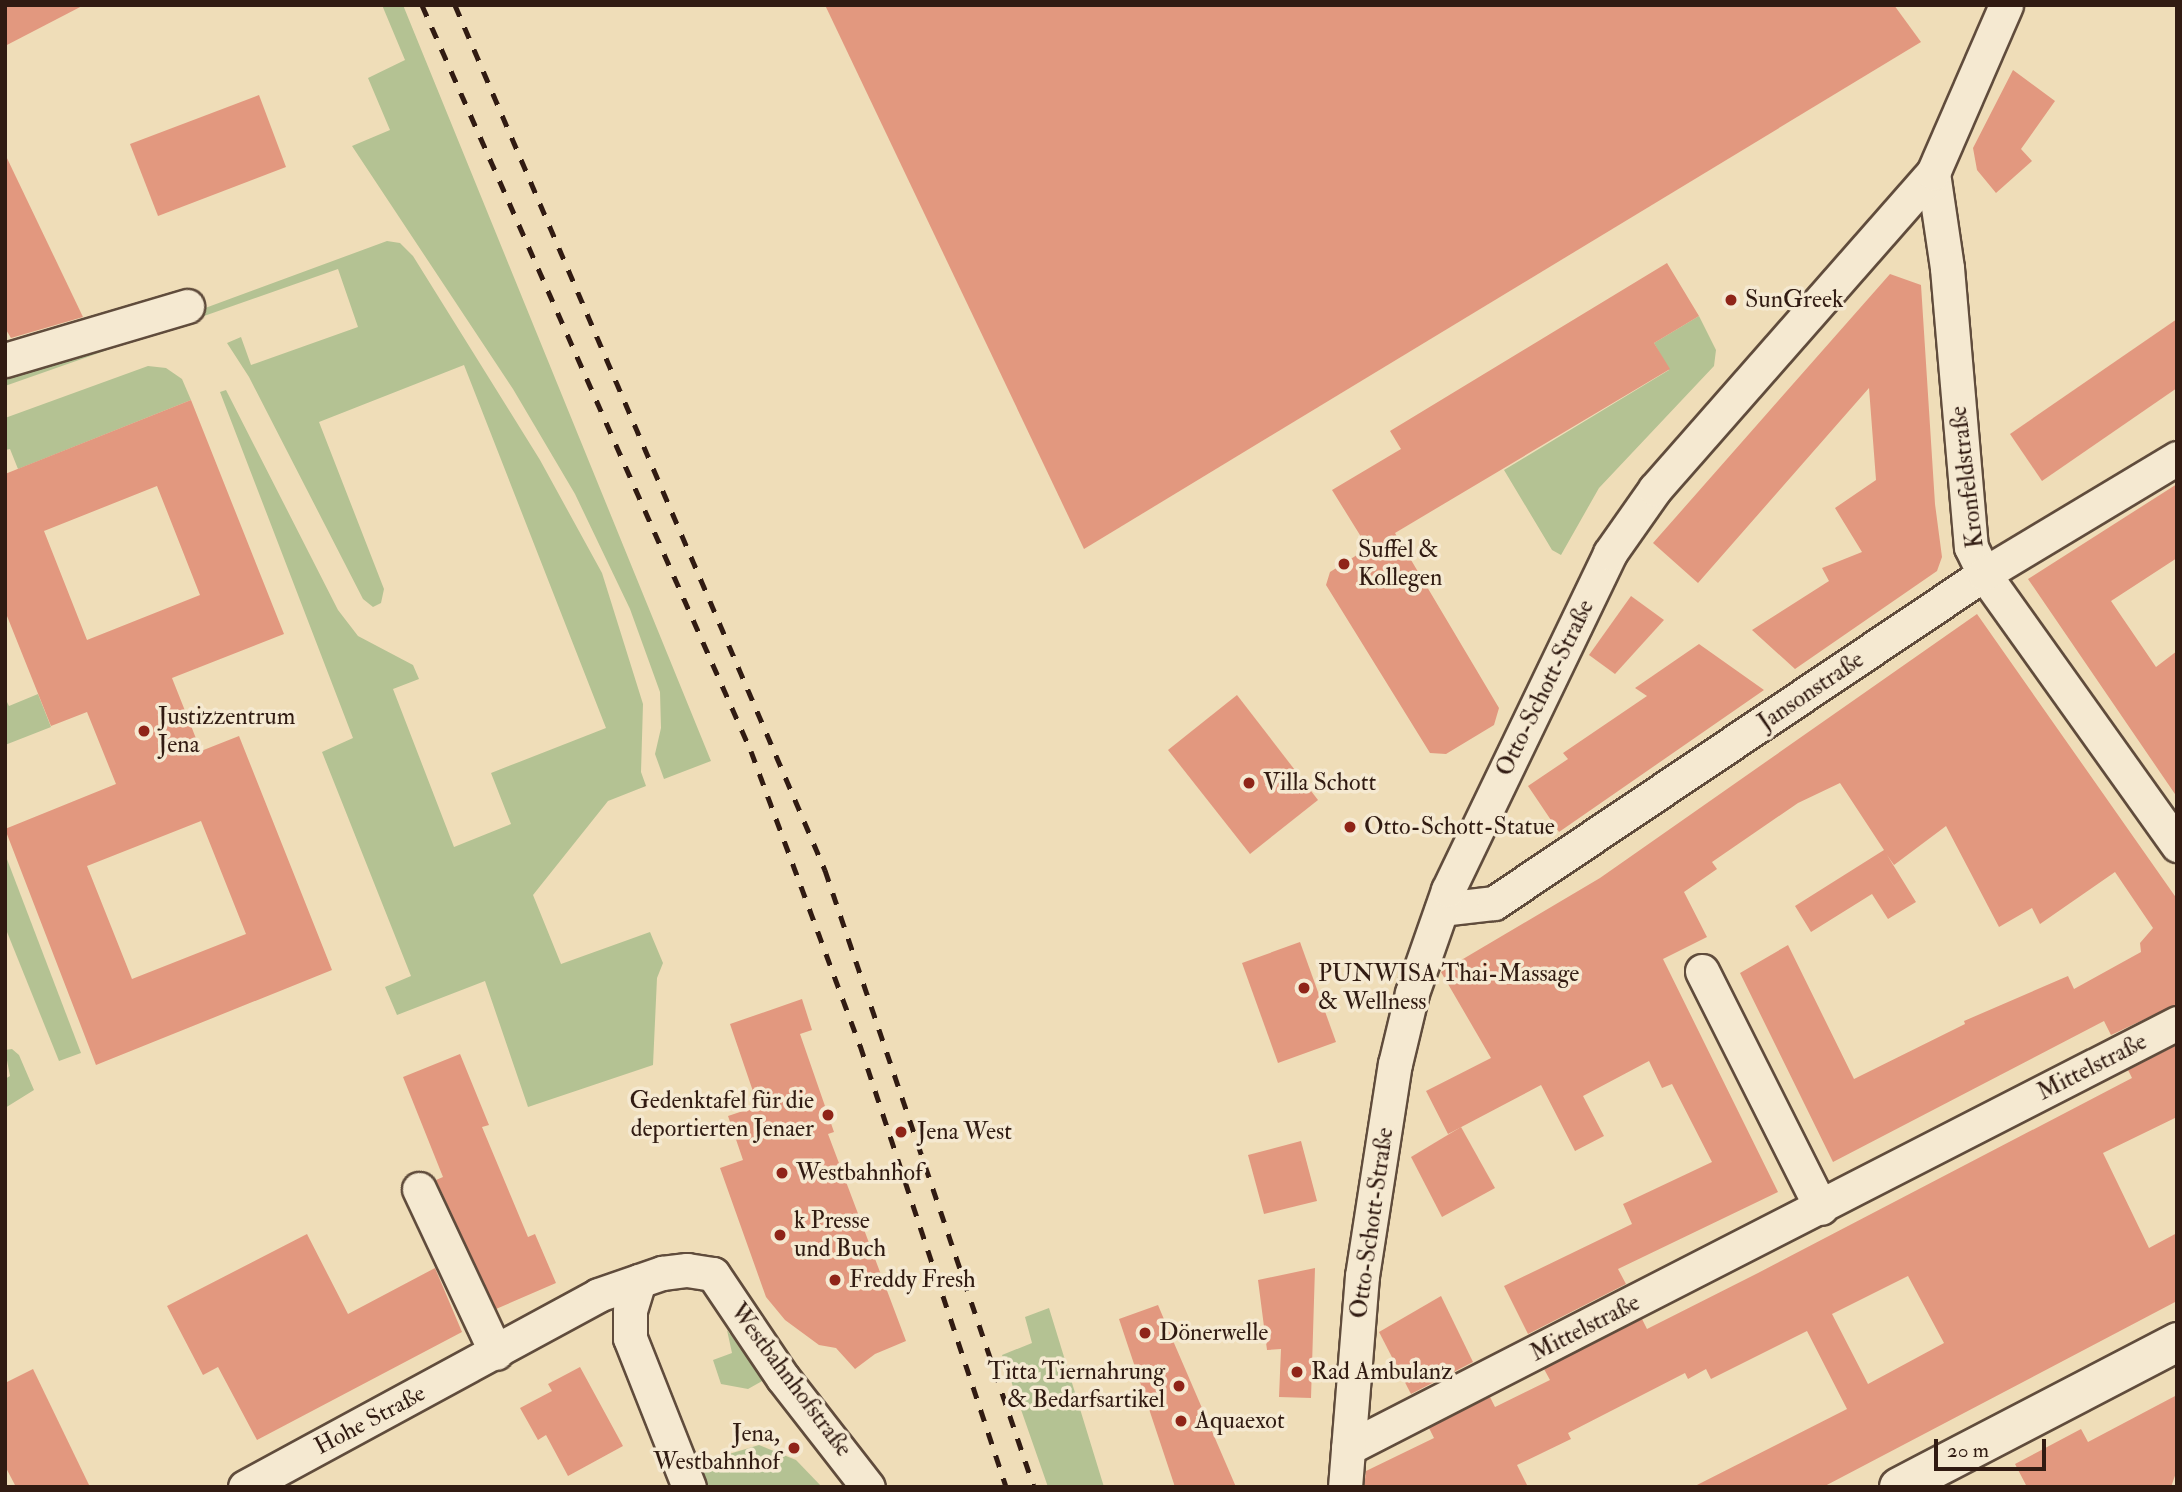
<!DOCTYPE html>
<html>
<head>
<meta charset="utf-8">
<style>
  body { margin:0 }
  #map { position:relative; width:2182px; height:1492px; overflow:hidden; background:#efddb8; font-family:"IM FELL Double Pica",serif }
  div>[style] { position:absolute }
  .green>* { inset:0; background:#b4c293 }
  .building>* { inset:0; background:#e2987f }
  .roads { filter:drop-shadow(2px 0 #604c3c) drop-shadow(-2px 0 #604c3c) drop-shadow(0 2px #604c3c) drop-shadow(0 -2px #604c3c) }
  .street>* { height:33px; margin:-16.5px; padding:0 16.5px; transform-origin:16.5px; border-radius:16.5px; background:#f5e9d1 }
  .secondary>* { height:38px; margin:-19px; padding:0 19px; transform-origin:19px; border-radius:19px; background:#f5e9d1 }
  .rail>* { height:5px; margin-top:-2.5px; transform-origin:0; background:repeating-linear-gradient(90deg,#311b12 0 12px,transparent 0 24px) }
  .dots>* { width:19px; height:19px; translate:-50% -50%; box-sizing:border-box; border:4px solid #f5e9d1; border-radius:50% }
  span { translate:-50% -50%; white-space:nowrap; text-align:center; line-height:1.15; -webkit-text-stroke:7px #f5e9d1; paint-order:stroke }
  .poi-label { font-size:24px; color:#311b12 }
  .left { translate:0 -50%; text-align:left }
  .right { translate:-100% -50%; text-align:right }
  .street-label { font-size:24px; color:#311b12 }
  .frame { position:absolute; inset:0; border:7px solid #311b12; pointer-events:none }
  .scale { position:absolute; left:1934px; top:1439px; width:112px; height:32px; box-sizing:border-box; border:4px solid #311b12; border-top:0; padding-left:9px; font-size:21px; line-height:24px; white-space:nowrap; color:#311b12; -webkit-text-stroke:5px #f5e9d1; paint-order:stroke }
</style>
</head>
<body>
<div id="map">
  <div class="green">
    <i style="clip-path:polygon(382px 5px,403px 5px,711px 761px,664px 779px,655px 754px,661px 728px,660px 692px,630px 609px,575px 494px,513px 389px,352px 146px,390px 130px,368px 78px,405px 60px)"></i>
    <i style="clip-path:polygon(387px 241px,400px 243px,413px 256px,540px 460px,602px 573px,643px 704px,641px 772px,646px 786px,608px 801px,533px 895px,561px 964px,650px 932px,663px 963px,657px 978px,653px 1065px,528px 1107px,485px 981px,397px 1015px,385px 987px,411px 976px,322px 752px,353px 738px,220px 392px,226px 390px,338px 610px,358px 636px,413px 665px,419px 679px,393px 689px,454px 847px,511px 824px,491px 773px,606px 728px,464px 365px,319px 422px,384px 589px,381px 603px,373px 607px,363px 599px,249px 377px,227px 343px,241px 337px,251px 365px,358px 327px,338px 269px,5px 386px,5px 373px,132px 335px)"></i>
    <i style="clip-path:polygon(1699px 316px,1716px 350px,1714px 366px,1599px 488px,1561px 555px,1552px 550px,1504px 470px,1669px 370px,1654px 343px)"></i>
    <i style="clip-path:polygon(148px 366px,166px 368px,182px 379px,191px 400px,18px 469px,10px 449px,5px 450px,5px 418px)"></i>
    <i style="clip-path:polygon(38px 694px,51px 727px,5px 745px,5px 698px,9px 706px)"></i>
    <i style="clip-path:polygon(5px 854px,81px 1053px,59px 1061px,5px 927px)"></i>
    <i style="clip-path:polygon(12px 1049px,19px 1055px,34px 1090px,5px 1108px,5px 1079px,10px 1076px,5px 1050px)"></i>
    <i style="clip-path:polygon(1049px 1308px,1104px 1487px,1048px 1487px,1002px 1355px,1032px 1343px,1025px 1317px)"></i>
    <i style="clip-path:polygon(727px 1330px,764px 1380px,748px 1389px,721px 1384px,713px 1360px,732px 1353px)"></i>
    <i style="clip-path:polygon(759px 1445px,796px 1460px,822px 1487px,696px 1487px,689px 1466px)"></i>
  </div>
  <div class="building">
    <i style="clip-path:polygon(5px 5px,84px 5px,5px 46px)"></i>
    <i style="clip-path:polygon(825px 5px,1894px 5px,1921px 42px,1084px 549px)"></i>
    <i style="clip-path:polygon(2013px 70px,2055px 101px,2021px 149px,2032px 161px,1996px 193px,1977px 170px,1973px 148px)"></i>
    <i style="clip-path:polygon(259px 95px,286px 167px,158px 216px,130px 144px)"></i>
    <i style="clip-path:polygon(5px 154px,83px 317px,11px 338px,5px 328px)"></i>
    <i style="clip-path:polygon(1667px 263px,1699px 316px,1654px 343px,1670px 369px,1395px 533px,1499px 708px,1494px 725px,1446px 754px,1430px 753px,1326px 585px,1330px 572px,1368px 548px,1332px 490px,1401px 449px,1390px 431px)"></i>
    <i style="clip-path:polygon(1890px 274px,1921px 285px,1935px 504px,1942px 557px,1937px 571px,1795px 669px,1752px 630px,1829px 581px,1822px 568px,1862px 552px,1835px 508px,1876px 480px,1869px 388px,1698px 583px,1653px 543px)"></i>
    <i style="clip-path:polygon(2177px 319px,2177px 388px,2042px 481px,2010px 434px)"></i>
    <i style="clip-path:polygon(evenodd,191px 400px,284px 634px,172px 678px,201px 751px,239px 736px,332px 970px,96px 1065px,5px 829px,116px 784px,87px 712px,51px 726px,5px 611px,5px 474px,191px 400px,157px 486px,200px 595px,87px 640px,44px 531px,157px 486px,191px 400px,201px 821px,246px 934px,132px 979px,87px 866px,201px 821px)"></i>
    <i style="clip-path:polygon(2177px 484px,2177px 558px,2111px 601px,2156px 667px,2177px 651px,2177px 797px,2028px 579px)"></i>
    <i style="clip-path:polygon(1631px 596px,1664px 620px,1615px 674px,1589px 655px)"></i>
    <i style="clip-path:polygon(1977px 614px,2177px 899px,2177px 1004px,2111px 1035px,2104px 1021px,1833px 1162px,1740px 973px,1788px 945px,1854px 1079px,1965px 1024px,1964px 1021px,2068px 976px,2074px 989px,2141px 952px,2140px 943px,2153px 928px,2115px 872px,2040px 924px,2032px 908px,1999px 927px,1946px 826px,1894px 865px,1887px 855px,1916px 902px,1888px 919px,1872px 894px,1811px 932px,1795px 906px,1884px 850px,1840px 783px,1798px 803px,1712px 862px,1717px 869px,1684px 892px,1707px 937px,1663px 959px,1778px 1192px,1618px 1269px,1626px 1284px,1528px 1334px,1504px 1286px,1632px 1224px,1623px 1204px,1712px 1162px,1672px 1084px,1662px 1088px,1649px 1061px,1583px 1096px,1604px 1136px,1575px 1151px,1541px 1085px,1448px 1134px,1426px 1091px,1491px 1058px,1441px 972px,1600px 878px)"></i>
    <i style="clip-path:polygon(1699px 644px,1764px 690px,1559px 832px,1528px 786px,1568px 759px,1563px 753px,1647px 696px,1635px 688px)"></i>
    <i style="clip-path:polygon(1237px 695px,1318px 800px,1250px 854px,1168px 750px)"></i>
    <i style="clip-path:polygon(1300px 942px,1336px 1042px,1278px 1063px,1242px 963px)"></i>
    <i style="clip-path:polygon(802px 999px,812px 1030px,800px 1034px,834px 1132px,828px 1134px,906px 1341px,875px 1354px,855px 1369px,836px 1348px,819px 1345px,785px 1320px,766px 1297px,720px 1168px,743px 1160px,728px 1116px,758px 1106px,730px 1024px)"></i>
    <i style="clip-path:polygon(evenodd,2177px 1045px,2177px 1117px,2103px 1153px,2149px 1248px,2177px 1233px,2177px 1301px,1823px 1487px,1693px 1487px,1847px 1409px,1807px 1331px,1711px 1379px,1706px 1369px,1688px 1379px,1685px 1373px,1568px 1433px,1571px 1439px,1517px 1465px,1528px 1487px,1364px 1487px,1366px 1471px,1434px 1438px,1429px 1428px,1490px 1397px,1495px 1407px,1550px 1380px,1544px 1369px,1642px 1319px,1647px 1329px,1758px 1273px,2132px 1078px,2128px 1070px,2177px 1045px,1908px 1276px,1944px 1343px,1868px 1384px,1832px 1314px,1908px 1276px)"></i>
    <i style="clip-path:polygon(460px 1054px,489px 1125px,482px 1127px,528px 1237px,535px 1234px,556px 1283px,496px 1309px,436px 1180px,443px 1177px,403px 1077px)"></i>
    <i style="clip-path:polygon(1461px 1127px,1495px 1188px,1442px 1217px,1411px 1157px)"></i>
    <i style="clip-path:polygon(1301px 1141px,1317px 1201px,1264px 1214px,1248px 1155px)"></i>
    <i style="clip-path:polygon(307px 1234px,348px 1314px,435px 1268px,462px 1332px,257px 1440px,218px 1367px,203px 1375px,167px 1306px)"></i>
    <i style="clip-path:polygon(1315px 1268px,1311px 1398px,1279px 1397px,1281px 1349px,1267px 1350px,1258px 1280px)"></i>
    <i style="clip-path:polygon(1441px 1296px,1473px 1362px,1411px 1394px,1379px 1332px)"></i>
    <i style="clip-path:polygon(1158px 1305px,1174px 1343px,1236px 1487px,1175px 1487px,1119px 1319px)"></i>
    <i style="clip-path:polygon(580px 1367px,623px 1446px,568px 1476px,546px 1435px,538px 1440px,520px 1408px,552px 1391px,548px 1384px)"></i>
    <i style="clip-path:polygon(33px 1369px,90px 1487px,16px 1487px,5px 1466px,5px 1383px)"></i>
    <i style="clip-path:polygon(2177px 1395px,2177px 1470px,2171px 1487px,2027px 1487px,2015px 1464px,2081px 1429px,2088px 1442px)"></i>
  </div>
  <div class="roads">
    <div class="street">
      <i style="left:1933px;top:173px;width:96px;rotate:81.6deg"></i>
      <i style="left:1947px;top:268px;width:280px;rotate:85.1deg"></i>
      <i style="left:1971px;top:547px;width:30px;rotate:64deg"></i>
      <i style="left:1984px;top:574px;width:333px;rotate:54.5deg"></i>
      <i style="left:5px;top:360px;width:190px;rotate:-16.5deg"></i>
      <i style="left:1442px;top:909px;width:52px;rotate:-6.6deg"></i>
      <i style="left:1494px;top:903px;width:590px;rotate:-33.88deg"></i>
      <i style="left:1984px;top:574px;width:225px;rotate:-31deg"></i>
      <i style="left:1702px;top:971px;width:265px;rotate:63.3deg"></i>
      <i style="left:419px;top:1189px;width:181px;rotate:64.8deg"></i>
      <i style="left:639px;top:1281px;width:30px;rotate:107deg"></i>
      <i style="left:630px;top:1310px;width:28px;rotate:90deg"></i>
      <i style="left:630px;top:1338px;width:160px;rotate:68.4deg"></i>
      <i style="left:1348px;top:1448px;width:932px;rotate:-27.14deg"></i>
      <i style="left:245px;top:1487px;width:402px;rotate:-28.5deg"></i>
      <i style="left:598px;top:1295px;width:68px;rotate:-19deg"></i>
      <i style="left:662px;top:1273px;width:25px;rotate:-7deg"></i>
      <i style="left:687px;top:1270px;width:26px;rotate:9deg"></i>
      <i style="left:713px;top:1274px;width:125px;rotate:56.1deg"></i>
      <i style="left:783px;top:1378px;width:138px;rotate:52.1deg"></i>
      <i style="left:1345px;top:1487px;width:212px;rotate:-85.4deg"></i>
      <i style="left:1362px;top:1276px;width:215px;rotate:-81.2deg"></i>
      <i style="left:1395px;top:1064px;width:73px;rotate:-76.5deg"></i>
      <i style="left:1412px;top:993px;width:109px;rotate:-70.7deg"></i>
      <i style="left:1448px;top:890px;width:374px;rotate:-64.3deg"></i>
      <i style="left:1610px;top:553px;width:78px;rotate:-54.9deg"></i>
      <i style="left:1655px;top:489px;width:421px;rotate:-48.7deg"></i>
      <i style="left:1933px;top:173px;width:183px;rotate:-66.5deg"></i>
    </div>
    <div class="secondary">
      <i style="left:1899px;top:1487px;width:314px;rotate:-27.5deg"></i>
    </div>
  </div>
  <div class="rail">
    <i style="left:422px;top:5px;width:815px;rotate:66.2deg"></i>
    <i style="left:751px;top:751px;width:314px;rotate:69.7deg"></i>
    <i style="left:860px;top:1045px;width:465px;rotate:71.7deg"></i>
    <i style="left:455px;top:5px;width:941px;rotate:66.84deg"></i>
    <i style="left:825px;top:870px;width:651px;rotate:71.29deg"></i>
  </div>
  <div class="dots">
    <i style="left:1731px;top:300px;background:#8f2418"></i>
    <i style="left:1344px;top:564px;background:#8f2418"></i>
    <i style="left:144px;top:731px;background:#8f2418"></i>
    <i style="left:1249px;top:783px;background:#8f2418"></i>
    <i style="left:1350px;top:827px;background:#8f2418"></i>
    <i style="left:1304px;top:988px;background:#8f2418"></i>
    <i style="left:828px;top:1115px;background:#8f2418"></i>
    <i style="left:901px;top:1132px;background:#8f2418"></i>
    <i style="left:782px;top:1173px;background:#8f2418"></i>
    <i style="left:780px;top:1235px;background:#8f2418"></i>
    <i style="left:835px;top:1280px;background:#8f2418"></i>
    <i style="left:1145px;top:1333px;background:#8f2418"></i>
    <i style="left:1297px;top:1372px;background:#8f2418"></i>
    <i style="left:1179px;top:1386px;background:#8f2418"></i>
    <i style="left:1181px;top:1421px;background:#8f2418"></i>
    <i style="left:794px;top:1448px;background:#8f2418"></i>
  </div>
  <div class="poi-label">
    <span class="left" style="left:1745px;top:300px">SunGreek</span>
    <span class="left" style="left:1358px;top:564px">Suffel &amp;<br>Kollegen</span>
    <span class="left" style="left:158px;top:731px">Justizzentrum<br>Jena</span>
    <span class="left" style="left:1263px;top:783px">Villa Schott</span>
    <span class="left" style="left:1364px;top:827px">Otto-Schott-Statue</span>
    <span class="left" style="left:1318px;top:988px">PUNWISA Thai-Massage<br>&amp; Wellness</span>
    <span class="right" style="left:814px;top:1115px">Gedenktafel für die<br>deportierten Jenaer</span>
    <span class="left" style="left:917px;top:1132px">Jena West</span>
    <span class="left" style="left:796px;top:1173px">Westbahnhof</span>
    <span class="left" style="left:794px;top:1235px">k Presse<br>und Buch</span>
    <span class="left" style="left:849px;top:1280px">Freddy Fresh</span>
    <span class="left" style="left:1159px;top:1333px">Dönerwelle</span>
    <span class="right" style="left:1165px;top:1386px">Titta Tiernahrung<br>&amp; Bedarfsartikel</span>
    <span class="left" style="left:1311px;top:1372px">Rad Ambulanz</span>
    <span class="left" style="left:1195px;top:1421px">Aquaexot</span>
    <span class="right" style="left:780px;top:1448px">Jena,<br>Westbahnhof</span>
  </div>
  <div class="street-label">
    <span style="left:1967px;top:477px;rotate:-97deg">Kronfeldstraße</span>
    <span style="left:1545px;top:688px;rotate:-64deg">Otto-Schott-Straße</span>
    <span style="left:1811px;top:691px;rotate:-34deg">Jansonstraße</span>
    <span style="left:2092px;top:1067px;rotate:-27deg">Mittelstraße</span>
    <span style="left:1372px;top:1223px;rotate:-82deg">Otto-Schott-Straße</span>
    <span style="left:1585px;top:1328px;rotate:-27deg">Mittelstraße</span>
    <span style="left:791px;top:1380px;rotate:53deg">Westbahnhofstraße</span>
    <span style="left:370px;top:1420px;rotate:-28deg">Hohe Straße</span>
  </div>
  <div class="frame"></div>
  <div class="scale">20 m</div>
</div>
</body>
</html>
